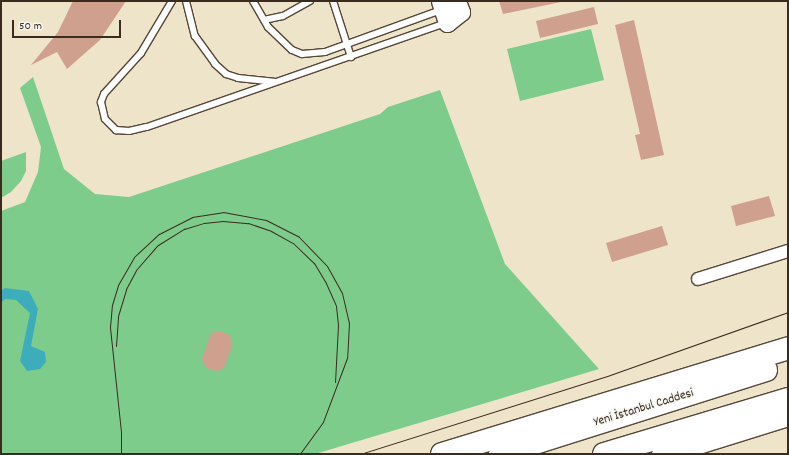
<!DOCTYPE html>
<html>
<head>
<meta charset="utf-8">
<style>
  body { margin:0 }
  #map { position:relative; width:789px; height:455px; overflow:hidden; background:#eee4c9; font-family:Dekko,sans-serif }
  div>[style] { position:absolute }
  .green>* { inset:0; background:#7ecc8c }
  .water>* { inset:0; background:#3eadbb }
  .building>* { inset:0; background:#d0a08e }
  .roads { filter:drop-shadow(1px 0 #564638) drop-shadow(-1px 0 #564638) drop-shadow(0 1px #564638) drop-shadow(0 -1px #564638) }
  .lane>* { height:6px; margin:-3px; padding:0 3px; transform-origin:3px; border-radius:3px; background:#fff }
  .street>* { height:12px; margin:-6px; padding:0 6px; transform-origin:6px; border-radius:6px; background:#fff }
  .secondary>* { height:17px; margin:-8.5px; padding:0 8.5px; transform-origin:8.5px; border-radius:8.5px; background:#fff }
  .highway>* { height:22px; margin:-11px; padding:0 11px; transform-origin:11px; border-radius:11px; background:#fff }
  .tram>* { height:1px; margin:-0.5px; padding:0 0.5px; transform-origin:0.5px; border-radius:0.5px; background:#3b2a1e }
  span { translate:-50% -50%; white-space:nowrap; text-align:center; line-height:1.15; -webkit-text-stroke:3px #f6f6f2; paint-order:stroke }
  .street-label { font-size:13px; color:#3b2a1e }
  .frame { position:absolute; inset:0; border:2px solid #3b2a1e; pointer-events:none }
  .scale { position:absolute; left:12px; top:20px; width:109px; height:18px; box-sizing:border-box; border:2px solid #3b2a1e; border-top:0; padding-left:5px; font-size:12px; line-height:14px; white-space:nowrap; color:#3b2a1e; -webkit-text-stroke:3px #f6f6f2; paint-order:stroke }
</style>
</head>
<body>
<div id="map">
  <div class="green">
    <i style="clip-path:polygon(591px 29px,604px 80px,520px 101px,507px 49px)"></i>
    <i style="clip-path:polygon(33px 77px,64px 169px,95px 194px,129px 197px,380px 114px,388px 107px,440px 90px,505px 264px,599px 369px,315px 454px,1px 454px,1px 211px,25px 202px,38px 172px,41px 147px,20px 88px)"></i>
    <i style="clip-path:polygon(26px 152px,26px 171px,21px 181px,11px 192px,1px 198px,1px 161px)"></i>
  </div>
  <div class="water">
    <i style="clip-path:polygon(5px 288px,29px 291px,38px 309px,31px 346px,45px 352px,46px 362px,40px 369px,27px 371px,20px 361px,30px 313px,16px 300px,5px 299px,1px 303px,1px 291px)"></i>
  </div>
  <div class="building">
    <i style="clip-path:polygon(73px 1px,126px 1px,100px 40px,67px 69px,57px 52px,31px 65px,58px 32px)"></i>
    <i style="clip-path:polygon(499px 1px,561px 1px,561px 2px,503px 14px)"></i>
    <i style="clip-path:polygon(594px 7px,598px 24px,540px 38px,536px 21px)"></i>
    <i style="clip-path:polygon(634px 20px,664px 155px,641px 160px,635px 135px,640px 134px,615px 25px)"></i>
    <i style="clip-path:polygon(769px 196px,775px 216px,736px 226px,731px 206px)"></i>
    <i style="clip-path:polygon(662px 226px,668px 245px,612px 262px,606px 243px)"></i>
    <i style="clip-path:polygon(219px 331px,230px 335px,232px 346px,224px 368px,217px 371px,206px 368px,202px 359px,211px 333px)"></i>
  </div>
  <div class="roads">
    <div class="lane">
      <i style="left:172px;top:1px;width:61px;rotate:120.8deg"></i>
      <i style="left:141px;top:53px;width:55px;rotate:132.1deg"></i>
      <i style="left:104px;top:94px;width:9px;rotate:111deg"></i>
      <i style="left:101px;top:102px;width:17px;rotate:77deg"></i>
      <i style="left:105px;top:119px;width:16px;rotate:45deg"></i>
      <i style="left:116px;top:130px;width:13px;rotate:4deg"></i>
      <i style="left:129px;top:131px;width:18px;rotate:-13deg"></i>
      <i style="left:147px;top:127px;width:317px;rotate:-19.2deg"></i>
      <i style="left:186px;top:1px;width:36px;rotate:76deg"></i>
      <i style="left:195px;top:36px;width:34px;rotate:54deg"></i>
      <i style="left:215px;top:64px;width:15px;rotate:42deg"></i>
      <i style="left:226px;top:74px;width:13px;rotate:18deg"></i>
      <i style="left:238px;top:78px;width:36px;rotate:6deg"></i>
      <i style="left:253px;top:1px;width:30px;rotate:60deg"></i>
      <i style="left:268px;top:27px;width:33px;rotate:44deg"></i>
      <i style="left:292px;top:50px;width:11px;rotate:22deg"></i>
      <i style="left:302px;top:54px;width:23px;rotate:-5deg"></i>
      <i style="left:325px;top:52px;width:123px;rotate:-19.9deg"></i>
      <i style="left:333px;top:1px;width:59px;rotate:72.2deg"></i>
      <i style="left:264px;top:20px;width:19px;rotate:-12deg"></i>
      <i style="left:283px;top:16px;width:31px;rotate:-29deg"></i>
    </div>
    <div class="street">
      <i style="left:698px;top:279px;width:94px;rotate:-17.3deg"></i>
    </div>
    <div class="secondary">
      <i style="left:440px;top:1px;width:23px;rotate:72deg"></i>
      <i style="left:447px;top:23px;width:18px;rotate:-38deg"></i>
      <i style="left:461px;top:12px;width:12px;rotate:-110deg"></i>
    </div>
    <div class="highway">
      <i style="left:442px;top:454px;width:362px;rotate:-17deg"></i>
      <i style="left:500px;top:454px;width:279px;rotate:-17.5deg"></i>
      <i style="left:604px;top:454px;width:192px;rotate:-16.6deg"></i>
      <i style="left:663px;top:454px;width:131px;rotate:-17.3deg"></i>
    </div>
  </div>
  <div class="tram">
    <i style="left:116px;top:346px;width:30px;rotate:-86deg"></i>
    <i style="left:118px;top:316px;width:28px;rotate:-73deg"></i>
    <i style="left:126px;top:289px;width:21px;rotate:-62deg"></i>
    <i style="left:136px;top:270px;width:33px;rotate:-49deg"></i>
    <i style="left:158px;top:245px;width:31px;rotate:-32deg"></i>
    <i style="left:184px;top:229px;width:21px;rotate:-17deg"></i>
    <i style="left:204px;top:223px;width:19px;rotate:-6deg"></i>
    <i style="left:223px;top:221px;width:25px;rotate:5deg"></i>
    <i style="left:248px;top:223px;width:24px;rotate:19deg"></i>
    <i style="left:271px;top:231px;width:26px;rotate:29deg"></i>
    <i style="left:294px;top:244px;width:28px;rotate:44deg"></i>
    <i style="left:314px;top:263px;width:21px;rotate:59deg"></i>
    <i style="left:325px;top:281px;width:27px;rotate:66deg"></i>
    <i style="left:336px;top:306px;width:19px;rotate:84deg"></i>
    <i style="left:338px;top:325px;width:57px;rotate:93deg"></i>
    <i style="left:121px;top:454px;width:22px;rotate:-90deg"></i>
    <i style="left:121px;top:432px;width:106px;rotate:-96deg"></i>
    <i style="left:110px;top:327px;width:22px;rotate:-85deg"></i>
    <i style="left:112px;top:305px;width:21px;rotate:-73deg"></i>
    <i style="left:118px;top:285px;width:32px;rotate:-60deg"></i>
    <i style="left:134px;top:257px;width:34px;rotate:-43deg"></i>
    <i style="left:159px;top:234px;width:37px;rotate:-27deg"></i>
    <i style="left:192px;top:217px;width:31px;rotate:-9deg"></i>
    <i style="left:223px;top:212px;width:44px;rotate:10.5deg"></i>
    <i style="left:266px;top:220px;width:37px;rotate:27deg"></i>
    <i style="left:299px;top:237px;width:40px;rotate:46deg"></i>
    <i style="left:327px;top:266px;width:31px;rotate:61deg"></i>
    <i style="left:342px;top:293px;width:31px;rotate:77deg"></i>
    <i style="left:349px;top:323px;width:35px;rotate:93deg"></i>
    <i style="left:347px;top:358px;width:68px;rotate:110.6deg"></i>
    <i style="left:323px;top:422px;width:39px;rotate:126deg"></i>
    <i style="left:360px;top:454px;width:262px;rotate:-17.5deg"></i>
    <i style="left:610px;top:375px;width:189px;rotate:-19.5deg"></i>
  </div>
  <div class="street-label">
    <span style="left:644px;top:409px;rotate:-17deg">Yeni İstanbul Caddesi</span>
  </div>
  <div class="frame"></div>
  <div class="scale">50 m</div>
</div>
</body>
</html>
